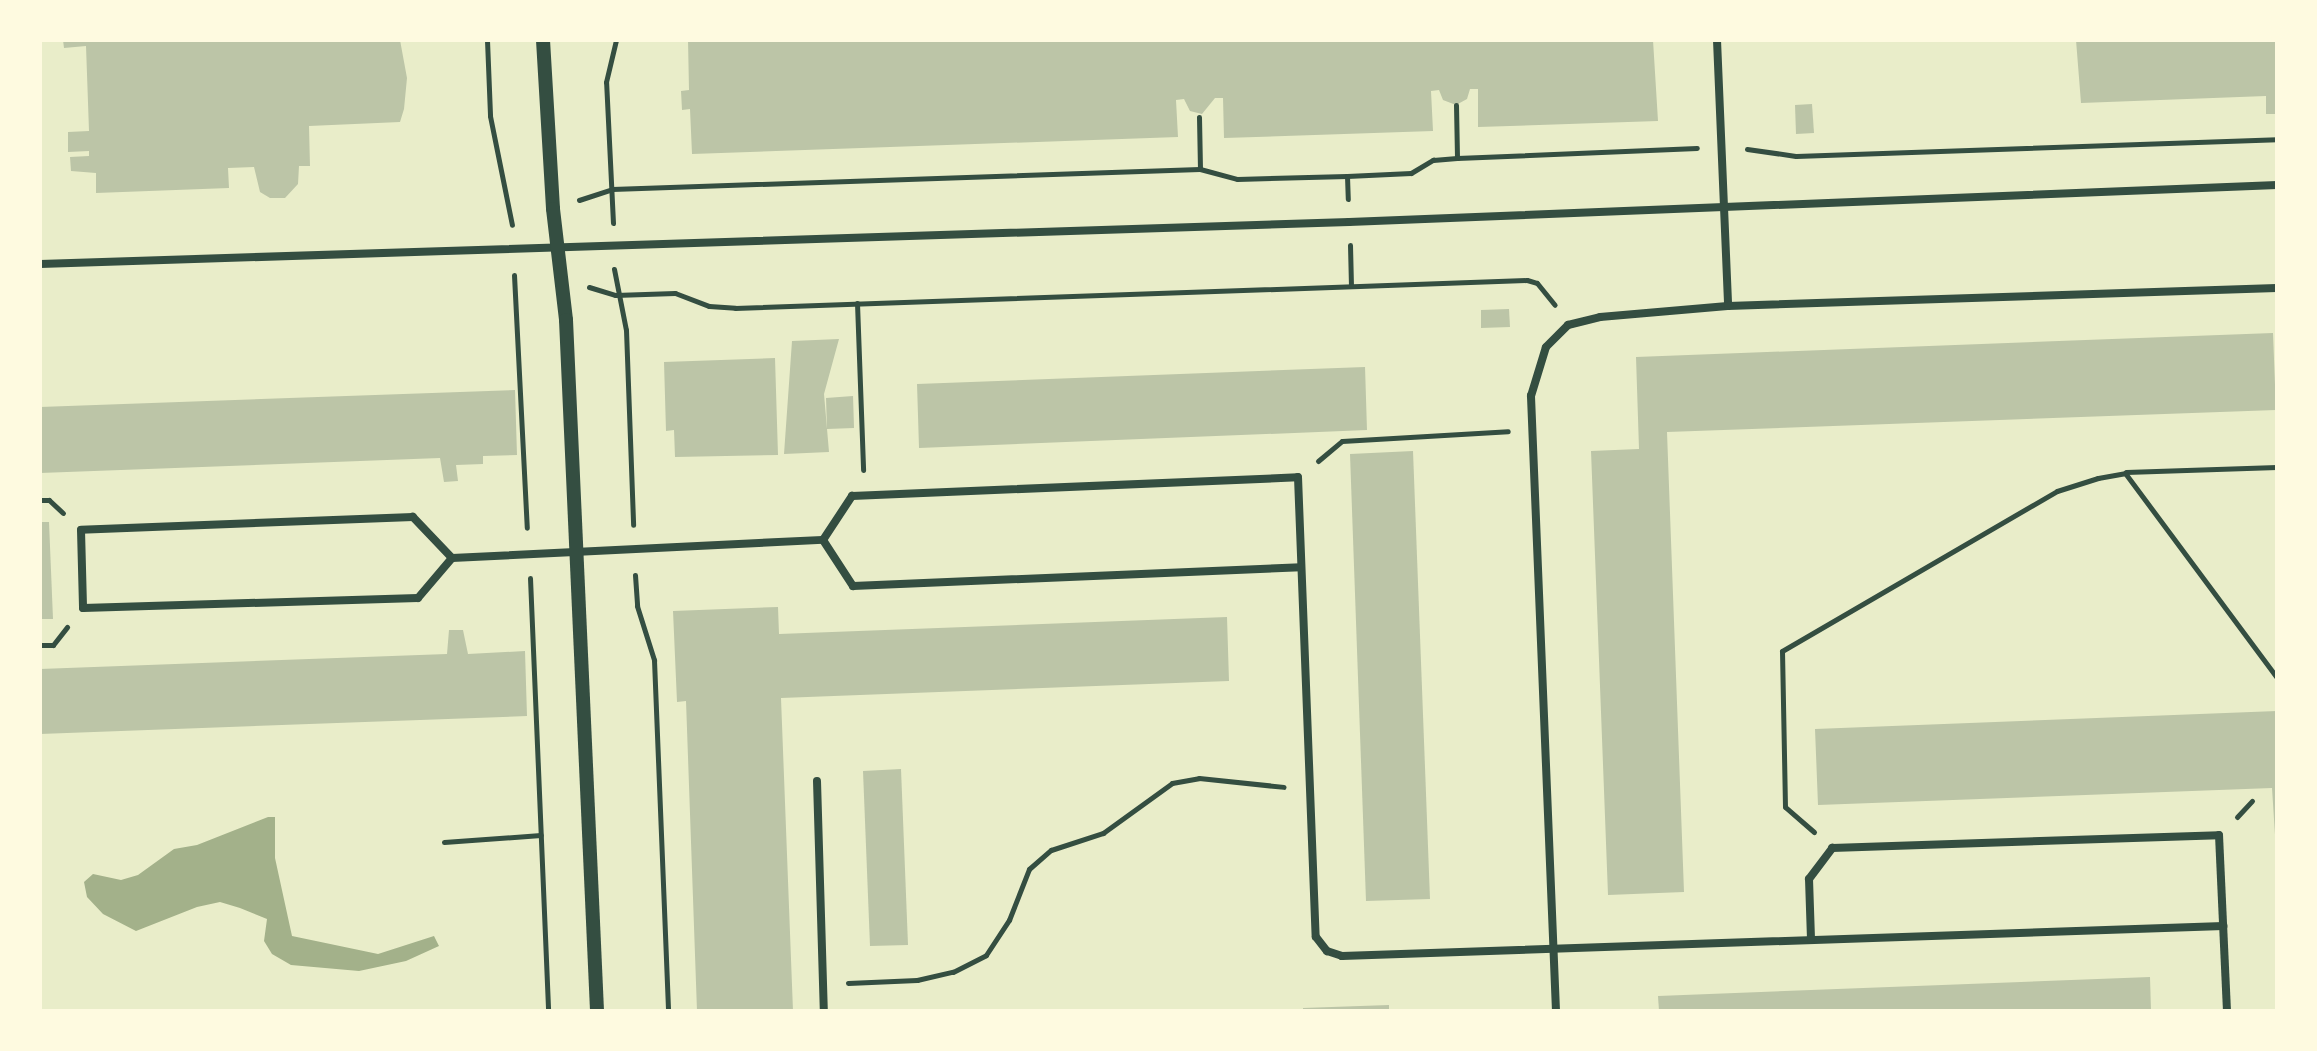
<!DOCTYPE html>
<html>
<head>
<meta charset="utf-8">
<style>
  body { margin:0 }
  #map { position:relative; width:2317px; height:1051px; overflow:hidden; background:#e9edc9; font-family:"Crimson Pro",serif }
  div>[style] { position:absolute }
  .water>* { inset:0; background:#a3b18a }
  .building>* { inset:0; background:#bcc5a7 }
  .path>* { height:5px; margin:-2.5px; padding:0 2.5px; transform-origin:2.5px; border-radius:2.5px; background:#344e41 }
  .minor>* { height:8px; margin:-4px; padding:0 4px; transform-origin:4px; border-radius:4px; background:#344e41 }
  .tertiary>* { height:14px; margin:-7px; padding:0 7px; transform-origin:7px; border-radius:7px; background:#344e41 }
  span { translate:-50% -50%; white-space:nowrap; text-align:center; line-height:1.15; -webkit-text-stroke:8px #fefae0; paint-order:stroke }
  .frame { position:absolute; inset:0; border:42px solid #fefae0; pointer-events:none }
</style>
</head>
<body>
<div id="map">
  <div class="water">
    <i style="clip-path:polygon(268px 817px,275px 817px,275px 858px,292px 936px,378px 954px,434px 936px,439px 946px,406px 961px,359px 971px,291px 965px,272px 954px,264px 941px,267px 919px,240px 908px,220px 902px,197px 907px,136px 931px,103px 914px,87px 897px,84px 882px,93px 874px,121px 880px,138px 875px,174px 849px,197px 845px)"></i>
  </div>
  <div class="building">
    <i style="clip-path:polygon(63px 40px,400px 40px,407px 78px,404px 109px,400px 122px,309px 126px,310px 166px,299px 166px,298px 184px,285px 198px,270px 198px,260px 192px,254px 167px,228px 168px,229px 188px,96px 193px,96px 173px,71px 171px,70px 157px,89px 156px,89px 151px,68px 152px,68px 132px,89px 131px,86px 46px,64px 48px)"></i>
    <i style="clip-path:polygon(688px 40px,1653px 40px,1658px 121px,1478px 127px,1478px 89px,1470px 89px,1467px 99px,1456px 105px,1443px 100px,1439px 90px,1431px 91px,1433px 131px,1224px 138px,1223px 98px,1215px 98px,1202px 114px,1190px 111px,1184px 99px,1176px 100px,1178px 137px,692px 154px,690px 109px,682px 110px,681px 91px,689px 90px)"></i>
    <i style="clip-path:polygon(2076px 40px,2277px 40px,2277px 114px,2266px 114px,2266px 96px,2081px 103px)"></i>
    <i style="clip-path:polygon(1812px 104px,1814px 133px,1796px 134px,1795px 105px)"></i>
    <i style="clip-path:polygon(1509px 309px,1510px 327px,1481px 328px,1481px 310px)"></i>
    <i style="clip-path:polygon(2273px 333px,2276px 410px,1667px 432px,1684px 892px,1608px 895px,1591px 451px,1639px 449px,1636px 357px)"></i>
    <i style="clip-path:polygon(839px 339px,824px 394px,829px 452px,784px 454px,792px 341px)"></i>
    <i style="clip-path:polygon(775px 358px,778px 455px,675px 457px,674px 430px,666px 431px,664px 362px)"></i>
    <i style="clip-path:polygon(1365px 367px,1367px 430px,919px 448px,917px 384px)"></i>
    <i style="clip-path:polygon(515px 390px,517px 455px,483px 456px,483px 464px,456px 465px,458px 481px,444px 482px,440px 458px,40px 473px,40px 407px)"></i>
    <i style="clip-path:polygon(853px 396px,854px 428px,827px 429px,826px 398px)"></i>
    <i style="clip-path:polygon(1413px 451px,1430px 899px,1366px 901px,1350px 454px)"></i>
    <i style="clip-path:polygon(40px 522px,49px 522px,53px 619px,40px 619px)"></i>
    <i style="clip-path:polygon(778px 607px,779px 634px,1227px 617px,1229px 681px,781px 698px,793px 1011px,697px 1011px,686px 701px,677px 702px,673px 611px)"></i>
    <i style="clip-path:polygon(449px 630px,463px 630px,468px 654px,525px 651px,527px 716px,40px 734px,40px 669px,447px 654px)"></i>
    <i style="clip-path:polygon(2277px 711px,2277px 866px,2272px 788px,1818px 805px,1815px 729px)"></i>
    <i style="clip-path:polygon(901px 769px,908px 945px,870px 946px,863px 771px)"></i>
    <i style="clip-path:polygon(2150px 977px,2151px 1011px,1659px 1011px,1658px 996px)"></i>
    <i style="clip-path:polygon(1389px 1005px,1389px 1011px,1303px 1011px,1303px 1008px)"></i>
  </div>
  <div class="path">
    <i style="left:487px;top:40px;width:76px;rotate:87.7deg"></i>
    <i style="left:490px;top:116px;width:111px;rotate:78.6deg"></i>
    <i style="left:1456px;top:105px;width:53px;rotate:88.9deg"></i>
    <i style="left:1199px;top:117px;width:52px;rotate:88.9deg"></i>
    <i style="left:1747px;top:149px;width:49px;rotate:8.1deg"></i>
    <i style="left:1796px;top:156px;width:481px;rotate:-2deg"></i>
    <i style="left:1347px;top:176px;width:23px;rotate:88deg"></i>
    <i style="left:579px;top:200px;width:35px;rotate:-18deg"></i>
    <i style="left:612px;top:189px;width:588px;rotate:-1.95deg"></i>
    <i style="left:1200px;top:169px;width:38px;rotate:15deg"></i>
    <i style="left:1237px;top:179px;width:110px;rotate:-1.6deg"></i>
    <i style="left:1347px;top:176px;width:64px;rotate:-2.7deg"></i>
    <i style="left:1411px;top:173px;width:26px;rotate:-31deg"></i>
    <i style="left:1433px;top:160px;width:24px;rotate:-5deg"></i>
    <i style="left:1457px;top:158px;width:240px;rotate:-2.4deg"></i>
    <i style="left:613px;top:223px;width:141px;rotate:-92.8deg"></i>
    <i style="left:606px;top:82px;width:43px;rotate:-76.6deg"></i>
    <i style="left:1350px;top:245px;width:41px;rotate:88.6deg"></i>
    <i style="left:614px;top:269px;width:62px;rotate:78.9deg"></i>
    <i style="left:626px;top:330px;width:195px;rotate:87.9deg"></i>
    <i style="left:514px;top:275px;width:253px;rotate:87.1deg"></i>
    <i style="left:589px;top:287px;width:27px;rotate:17deg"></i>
    <i style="left:615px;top:295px;width:60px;rotate:-1.9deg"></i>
    <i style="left:675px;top:293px;width:36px;rotate:21deg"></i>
    <i style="left:709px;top:306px;width:26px;rotate:4deg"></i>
    <i style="left:735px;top:308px;width:792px;rotate:-2.02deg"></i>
    <i style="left:1527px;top:280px;width:10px;rotate:17deg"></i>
    <i style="left:1537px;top:283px;width:28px;rotate:51deg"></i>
    <i style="left:857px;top:303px;width:167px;rotate:87.9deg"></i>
    <i style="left:1318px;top:461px;width:31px;rotate:-40deg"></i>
    <i style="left:1342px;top:441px;width:166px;rotate:-3.4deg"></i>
    <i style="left:2126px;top:472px;width:151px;rotate:-1.9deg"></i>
    <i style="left:40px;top:500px;width:9px"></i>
    <i style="left:49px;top:500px;width:19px;rotate:43deg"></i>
    <i style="left:635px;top:575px;width:31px;rotate:86deg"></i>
    <i style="left:637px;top:606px;width:57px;rotate:72.5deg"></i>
    <i style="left:654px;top:660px;width:351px;rotate:87.7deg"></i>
    <i style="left:530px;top:578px;width:433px;rotate:87.6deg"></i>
    <i style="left:40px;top:645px;width:13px"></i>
    <i style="left:53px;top:645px;width:23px;rotate:-52deg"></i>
    <i style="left:2237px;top:817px;width:22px;rotate:-47deg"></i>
    <i style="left:1814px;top:832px;width:38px;rotate:-139deg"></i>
    <i style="left:1785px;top:807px;width:156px;rotate:-91.1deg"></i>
    <i style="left:1782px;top:651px;width:318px;rotate:-30.2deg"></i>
    <i style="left:2057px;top:491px;width:43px;rotate:-17.6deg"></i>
    <i style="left:2098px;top:478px;width:27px;rotate:-10deg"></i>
    <i style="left:2125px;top:473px;width:255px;rotate:53.4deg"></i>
    <i style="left:444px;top:842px;width:97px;rotate:-4.1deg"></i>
    <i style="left:848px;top:983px;width:69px;rotate:-2.5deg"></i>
    <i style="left:917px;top:980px;width:37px;rotate:-13deg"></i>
    <i style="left:953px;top:972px;width:37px;rotate:-27deg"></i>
    <i style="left:986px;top:955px;width:42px;rotate:-56.7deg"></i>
    <i style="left:1009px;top:920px;width:55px;rotate:-68.6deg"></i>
    <i style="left:1029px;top:869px;width:29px;rotate:-41deg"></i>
    <i style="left:1051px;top:850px;width:55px;rotate:-18.1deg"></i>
    <i style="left:1103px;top:833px;width:85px;rotate:-35.9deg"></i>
    <i style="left:1172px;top:783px;width:27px;rotate:-10deg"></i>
    <i style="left:1199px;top:778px;width:85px;rotate:6deg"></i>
  </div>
  <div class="minor">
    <i style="left:1717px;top:40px;width:266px;rotate:87.6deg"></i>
    <i style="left:40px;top:264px;width:1310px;rotate:-1.84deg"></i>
    <i style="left:1349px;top:222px;width:929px;rotate:-2.28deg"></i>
    <i style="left:823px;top:540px;width:53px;rotate:-56.6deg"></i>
    <i style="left:852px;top:496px;width:446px;rotate:-2.4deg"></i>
    <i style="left:1298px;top:477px;width:460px;rotate:87.8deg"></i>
    <i style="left:1316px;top:937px;width:18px;rotate:52deg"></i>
    <i style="left:1327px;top:951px;width:16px;rotate:18deg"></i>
    <i style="left:1342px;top:956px;width:882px;rotate:-1.95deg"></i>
    <i style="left:823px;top:540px;width:55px;rotate:56.9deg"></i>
    <i style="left:853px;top:586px;width:448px;rotate:-2.4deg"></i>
    <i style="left:452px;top:558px;width:57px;rotate:-133.6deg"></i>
    <i style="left:413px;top:517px;width:332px;rotate:177.8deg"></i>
    <i style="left:81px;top:530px;width:78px;rotate:88.5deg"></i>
    <i style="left:83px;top:608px;width:335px;rotate:-1.7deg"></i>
    <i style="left:418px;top:598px;width:52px;rotate:-49.6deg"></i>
    <i style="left:452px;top:558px;width:371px;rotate:-2.8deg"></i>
    <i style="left:817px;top:781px;width:230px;rotate:88.3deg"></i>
    <i style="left:1811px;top:939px;width:60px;rotate:-91.9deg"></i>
    <i style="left:1809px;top:879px;width:39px;rotate:-53deg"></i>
    <i style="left:1832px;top:848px;width:387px;rotate:-1.9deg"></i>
    <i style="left:2219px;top:835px;width:176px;rotate:87.4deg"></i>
    <i style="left:1556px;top:1011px;width:616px;rotate:-92.33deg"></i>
    <i style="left:1531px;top:396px;width:51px;rotate:-73deg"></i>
    <i style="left:1546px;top:347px;width:31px;rotate:-45deg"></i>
    <i style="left:1568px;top:325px;width:33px;rotate:-14deg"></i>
    <i style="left:1600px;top:317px;width:128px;rotate:-4.9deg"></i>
    <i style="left:1728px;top:306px;width:549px;rotate:-1.88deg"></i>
  </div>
  <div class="tertiary">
    <i style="left:543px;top:40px;width:169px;rotate:86.6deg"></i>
    <i style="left:553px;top:209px;width:112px;rotate:83.3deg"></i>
    <i style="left:566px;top:320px;width:692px;rotate:87.43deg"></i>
  </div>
  <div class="frame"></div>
</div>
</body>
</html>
